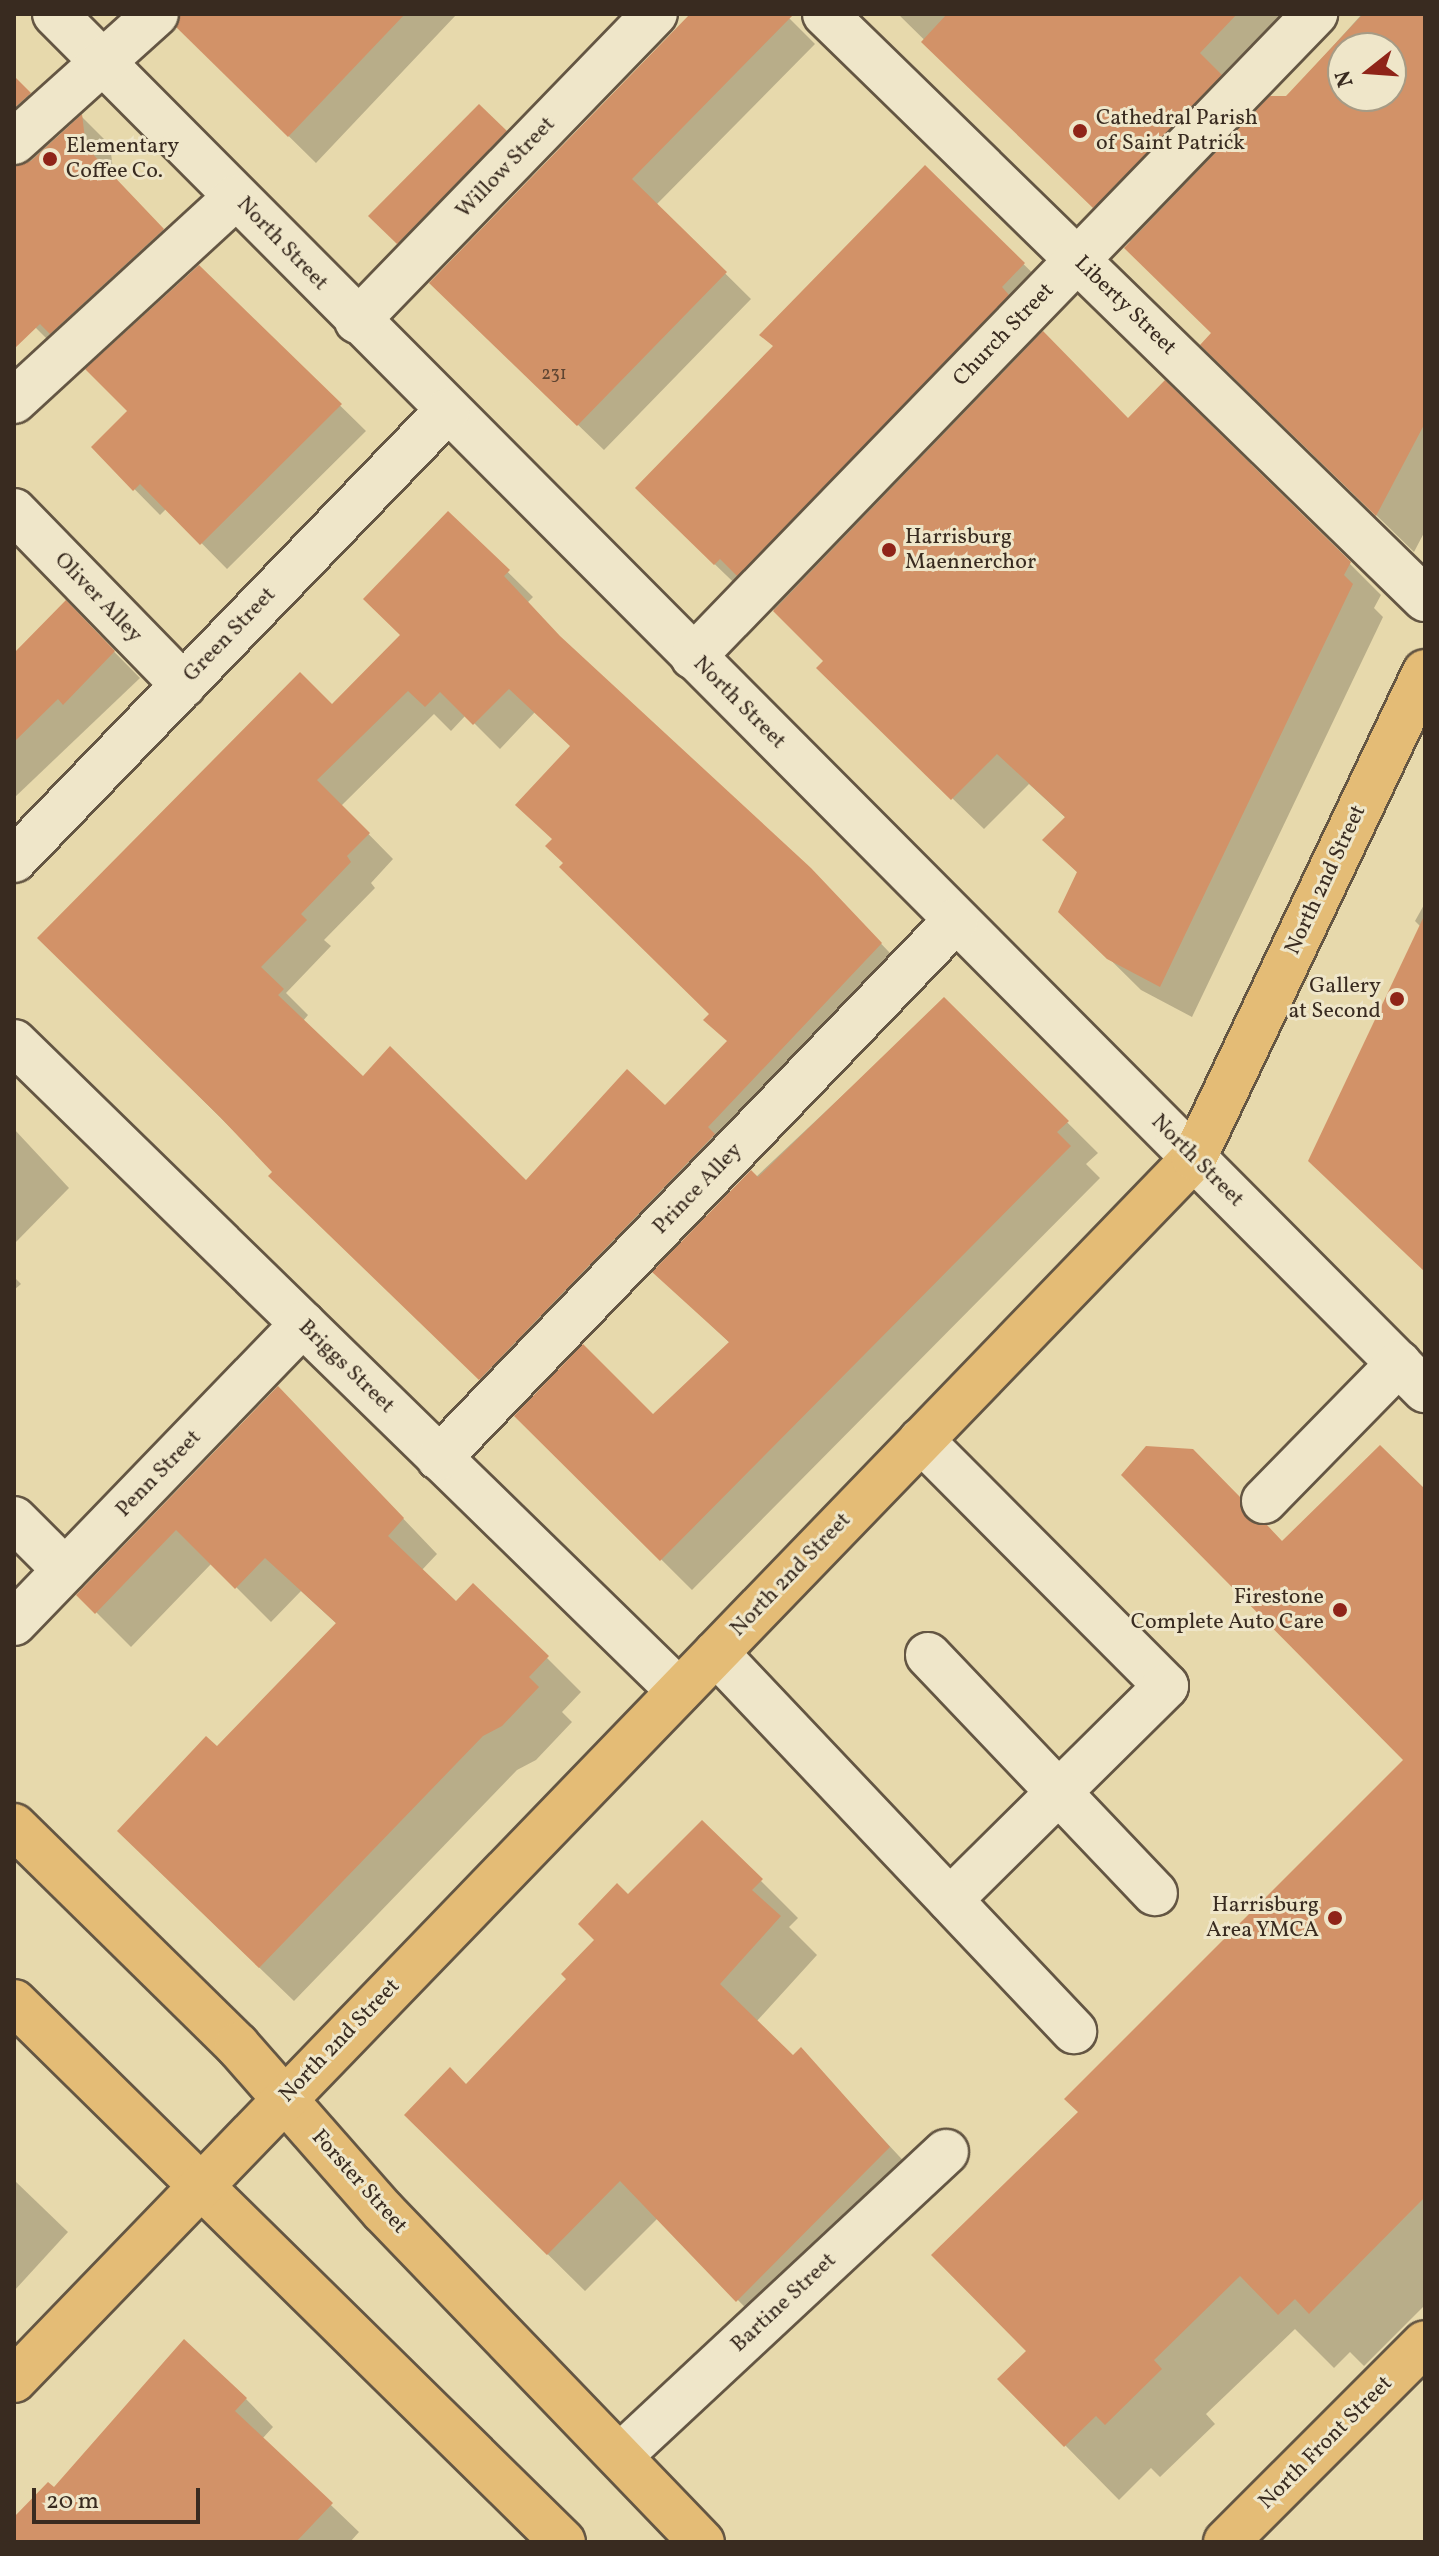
<!DOCTYPE html>
<html>
<head>
<meta charset="utf-8">
<style>
  body { margin:0 }
  #map { position:relative; width:1439px; height:2556px; overflow:hidden; background:#e7d9ac; font-family:Vollkorn,serif }
  div>[style] { position:absolute }
  .shadow>* { inset:0; background:#0003 }
  .building>* { inset:0; background:#d29268 }
  .roads { filter:drop-shadow(2px 0 #645643) drop-shadow(-2px 0 #645643) drop-shadow(0 2px #645643) drop-shadow(0 -2px #645643) }
  .minor>* { height:44px; margin:-22px; padding:0 22px; transform-origin:22px; border-radius:22px; background:#efe6c9 }
  .major>* { height:44px; margin:-22px; padding:0 22px; transform-origin:22px; border-radius:22px; background:#e4bc76 }
  .dots>* { width:22px; height:22px; translate:-50% -50%; box-sizing:border-box; border:4px solid #efe6c9; border-radius:50% }
  span { translate:-50% -50%; white-space:nowrap; text-align:center; line-height:1.15; -webkit-text-stroke:6px #efe6c9; paint-order:stroke }
  .number-label { font-size:18px; color:#5f4532 }
  .number-label span { -webkit-text-stroke-width:0 }
  .poi-label { font-size:22px; color:#392b20 }
  .left { translate:0 -50%; text-align:left }
  .right { translate:-100% -50%; text-align:right }
  .street-label { font-size:22px; color:#392b20 }
  .frame { position:absolute; inset:0; border:16px solid #392b20; pointer-events:none }
  .north { position:absolute; left:1327px; top:32px; width:80px; height:80px; box-sizing:border-box; background:#efe6c9; border:2px solid #a69b85; border-radius:50%; rotate:253deg; font-size:22px; font-weight:700; line-height:32px; text-align:center; color:#392b20 }
  .north::after { content:''; display:block; margin:auto; width:28px; height:36px; background:#8f2418; clip-path:polygon(50% 0,100% 100%,50% 72%,0 100%) }
  .scale { position:absolute; left:32px; top:2488px; width:168px; height:36px; box-sizing:border-box; border:4px solid #392b20; border-top:0; padding-left:10px; font-size:24px; line-height:28px; white-space:nowrap; color:#392b20; -webkit-text-stroke:6px #efe6c9; paint-order:stroke }
</style>
</head>
<body>
<div id="map">
  <div class="shadow">
    <i style="clip-path:polygon(170px 14px,454px 14px,456px 15px,316px 163px,178px 27px,181px 18px)"></i>
    <i style="clip-path:polygon(693px 14px,785px 14px,815px 44px,656px 205px,751px 299px,604px 450px,457px 308px)"></i>
    <i style="clip-path:polygon(evenodd,898px 14px,1311px 14px,1236px 92px,1266px 120px,1362px 14px,1425px 14px,1425px 531px,1414px 552px,1240px 382px,1214px 334px,1131px 243px,898px 14px,1343px 48px,1391px 48px,1391px 96px,1343px 96px,1343px 48px)"></i>
    <i style="clip-path:polygon(14px 79px,58px 123px,18px 163px,19px 168px,82px 117px,110px 145px,114px 178px,191px 259px,64px 356px,14px 306px)"></i>
    <i style="clip-path:polygon(479px 107px,531px 158px,424px 268px,371px 216px)"></i>
    <i style="clip-path:polygon(925px 167px,1061px 301px,1037px 326px,1128px 420px,1350px 564px,1381px 595px,1374px 608px,1383px 617px,1192px 1017px,1141px 990px,1061px 911px,1078px 873px,1045px 840px,1066px 818px,1029px 784px,984px 829px,850px 699px,826px 661px,759px 595px,753px 601px,674px 525px,774px 347px)"></i>
    <i style="clip-path:polygon(199px 267px,366px 431px,227px 569px,167px 508px,160px 515px,93px 447px,130px 411px)"></i>
    <i style="clip-path:polygon(evenodd,449px 514px,533px 597px,527px 603px,570px 648px,836px 896px,906px 970px,506px 1404px,296px 1200px,275px 1172px,40px 938px,332px 707px,402px 635px,449px 514px,535px 712px,572px 747px,554px 840px,565px 864px,712px 1014px,728px 1042px,665px 1107px,526px 1183px,363px 1079px,303px 1021px,308px 1015px,286px 993px,331px 946px,324px 940px,375px 888px,371px 883px,393px 859px,341px 806px,434px 714px,451px 731px,466px 715px,500px 749px,535px 712px)"></i>
    <i style="clip-path:polygon(66px 603px,140px 678px,14px 798px,14px 656px)"></i>
    <i style="clip-path:polygon(1425px 903px,1425px 1271px,1421px 927px,1415px 921px)"></i>
    <i style="clip-path:polygon(944px 1000px,1098px 1153px,1086px 1164px,1100px 1178px,692px 1590px,517px 1416px,653px 1417px,730px 1343px,655px 1272px)"></i>
    <i style="clip-path:polygon(14px 1129px,69px 1188px,14px 1244px)"></i>
    <i style="clip-path:polygon(14px 1277px,21px 1284px,14px 1290px)"></i>
    <i style="clip-path:polygon(312px 1423px,437px 1554px,421px 1571px,456px 1604px,547px 1658px,581px 1692px,562px 1712px,572px 1722px,536px 1760px,517px 1770px,294px 2001px,154px 1866px,217px 1748px,337px 1624px,301px 1591px,271px 1622px,212px 1563px,131px 1647px,79px 1595px)"></i>
    <i style="clip-path:polygon(1192px 1451px,1283px 1543px,1425px 1492px,1425px 2305px,1364px 2366px,1350px 2352px,1334px 2368px,1295px 2329px,1206px 2414px,1215px 2424px,1160px 2477px,1151px 2468px,1119px 2500px,1000px 2379px,1029px 2351px,1080px 2112px,1405px 1760px)"></i>
    <i style="clip-path:polygon(761px 1881px,798px 1918px,789px 1927px,817px 1955px,756px 2022px,793px 2057px,800px 2050px,926px 2185px,775px 2338px,658px 2218px,585px 2291px,444px 2152px,466px 2086px,568px 1979px,628px 1897px)"></i>
    <i style="clip-path:polygon(14px 2180px,68px 2232px,14px 2291px)"></i>
    <i style="clip-path:polygon(246px 2399px,273px 2427px,262px 2439px,359px 2532px,350px 2542px,14px 2542px,14px 2520px,54px 2490px)"></i>
  </div>
  <div class="building">
    <i style="clip-path:polygon(180px 14px,405px 14px,288px 137px,176px 27px)"></i>
    <i style="clip-path:polygon(690px 14px,794px 14px,632px 179px,727px 272px,577px 426px,429px 283px)"></i>
    <i style="clip-path:polygon(947px 14px,1237px 14px,1200px 53px,1222px 75px,1093px 208px,921px 42px)"></i>
    <i style="clip-path:polygon(evenodd,1363px 14px,1425px 14px,1425px 423px,1376px 516px,1200px 345px,1211px 333px,1124px 248px,1270px 96px,1286px 96px,1363px 14px,1343px 48px,1391px 48px,1391px 96px,1343px 96px,1343px 48px)"></i>
    <i style="clip-path:polygon(14px 76px,31px 93px,14px 108px)"></i>
    <i style="clip-path:polygon(479px 104px,507px 131px,397px 244px,368px 216px)"></i>
    <i style="clip-path:polygon(82px 114px,86px 147px,164px 229px,50px 334px,40px 324px,14px 349px,14px 166px,31px 161px)"></i>
    <i style="clip-path:polygon(925px 165px,1025px 263px,1002px 287px,1009px 295px,737px 576px,720px 559px,714px 565px,635px 488px,773px 346px,759px 335px)"></i>
    <i style="clip-path:polygon(199px 265px,342px 404px,200px 545px,140px 484px,133px 491px,91px 447px,127px 411px,85px 369px)"></i>
    <i style="clip-path:polygon(1043px 331px,1128px 418px,1165px 380px,1351px 562px,1344px 575px,1353px 584px,1160px 987px,1107px 959px,1058px 912px,1077px 872px,1042px 840px,1065px 817px,997px 754px,951px 800px,816px 668px,823px 661px,773px 611px)"></i>
    <i style="clip-path:polygon(evenodd,448px 511px,510px 570px,504px 576px,560px 636px,811px 868px,882px 943px,708px 1127px,715px 1134px,479px 1380px,268px 1176px,272px 1172px,220px 1117px,37px 938px,300px 672px,332px 704px,400px 635px,363px 599px,448px 511px,509px 689px,570px 746px,515px 805px,552px 839px,545px 846px,563px 863px,559px 867px,709px 1014px,703px 1020px,727px 1041px,665px 1105px,627px 1069px,526px 1180px,390px 1046px,363px 1076px,278px 995px,284px 989px,261px 967px,307px 920px,301px 914px,351px 862px,347px 856px,370px 833px,317px 780px,408px 691px,425px 707px,440px 692px,473px 725px,509px 689px)"></i>
    <i style="clip-path:polygon(66px 600px,115px 651px,63px 705px,58px 699px,14px 742px,14px 653px)"></i>
    <i style="clip-path:polygon(1425px 914px,1425px 1272px,1308px 1161px)"></i>
    <i style="clip-path:polygon(944px 997px,1069px 1121px,1057px 1132px,1071px 1146px,660px 1561px,514px 1416px,583px 1344px,653px 1414px,729px 1342px,652px 1272px,751px 1170px,758px 1177px)"></i>
    <i style="clip-path:polygon(278px 1386px,404px 1518px,388px 1536px,456px 1601px,473px 1583px,549px 1656px,529px 1677px,539px 1687px,502px 1726px,483px 1736px,259px 1968px,117px 1831px,206px 1736px,217px 1746px,336px 1623px,265px 1558px,235px 1589px,176px 1530px,95px 1614px,76px 1595px)"></i>
    <i style="clip-path:polygon(1380px 1445px,1425px 1489px,1425px 2197px,1309px 2314px,1295px 2299px,1278px 2315px,1240px 2276px,1154px 2360px,1162px 2369px,1105px 2425px,1096px 2416px,1064px 2447px,997px 2379px,1026px 2351px,931px 2255px,1078px 2112px,1064px 2099px,1403px 1760px,1121px 1475px,1146px 1446px,1193px 1449px,1240px 1497px,1246px 1518px,1267px 1525px,1282px 1541px)"></i>
    <i style="clip-path:polygon(702px 1820px,763px 1879px,752px 1890px,781px 1916px,720px 1984px,793px 2055px,801px 2047px,890px 2147px,736px 2302px,620px 2181px,547px 2255px,404px 2115px,450px 2067px,466px 2084px,566px 1979px,561px 1974px,594px 1940px,578px 1924px,617px 1883px,628px 1894px)"></i>
    <i style="clip-path:polygon(184px 2339px,247px 2398px,235px 2411px,333px 2503px,296px 2542px,14px 2542px,14px 2517px,48px 2482px,54px 2487px)"></i>
  </div>
  <div class="roads">
    <div class="minor">
      <i style="left:55px;top:14px;width:1942px;rotate:45.13deg"></i>
      <i style="left:825px;top:14px;width:838px;rotate:44.27deg"></i>
      <i style="left:14px;top:142px;width:191px;rotate:-42deg"></i>
      <i style="left:357px;top:321px;width:428px;rotate:-45.9deg"></i>
      <i style="left:14px;top:401px;width:301px;rotate:-42.6deg"></i>
      <i style="left:14px;top:511px;width:243px;rotate:45.8deg"></i>
      <i style="left:693px;top:657px;width:895px;rotate:-45.95deg"></i>
      <i style="left:14px;top:860px;width:624px;rotate:-46.04deg"></i>
      <i style="left:14px;top:1042px;width:929px;rotate:44.3deg"></i>
      <i style="left:921px;top:1440px;width:347px;rotate:45.1deg"></i>
      <i style="left:1166px;top:1686px;width:304px;rotate:135.3deg"></i>
      <i style="left:439px;top:1458px;width:746px;rotate:-46.14deg"></i>
      <i style="left:1264px;top:1501px;width:193px;rotate:-45.6deg"></i>
      <i style="left:14px;top:1519px;width:72px;rotate:45deg"></i>
      <i style="left:14px;top:1623px;width:416px;rotate:-46deg"></i>
      <i style="left:716px;top:1653px;width:521px;rotate:46.56deg"></i>
      <i style="left:928px;top:1655px;width:329px;rotate:46.4deg"></i>
      <i style="left:622px;top:2454px;width:443px;rotate:-43deg"></i>
    </div>
    <div class="major">
      <i style="left:14px;top:1826px;width:313px;rotate:44.5deg"></i>
      <i style="left:237px;top:2045px;width:221px;rotate:48.7deg"></i>
      <i style="left:383px;top:2211px;width:460px;rotate:46.1deg"></i>
      <i style="left:14px;top:2002px;width:770px;rotate:44.53deg"></i>
      <i style="left:14px;top:2380px;width:1699px;rotate:-46deg"></i>
      <i style="left:1194px;top:1158px;width:538px;rotate:-64.58deg"></i>
      <i style="left:1226px;top:2542px;width:281px;rotate:-45deg"></i>
    </div>
  </div>
  <div class="dots">
    <i style="left:1080px;top:131px;background:#8f2418"></i>
    <i style="left:50px;top:159px;background:#8f2418"></i>
    <i style="left:889px;top:550px;background:#8f2418"></i>
    <i style="left:1397px;top:999px;background:#8f2418"></i>
    <i style="left:1340px;top:1610px;background:#8f2418"></i>
    <i style="left:1335px;top:1918px;background:#8f2418"></i>
  </div>
  <div class="number-label">
    <span style="left:554px;top:375px">231</span>
  </div>
  <div class="poi-label">
    <span class="left" style="left:1096px;top:131px">Cathedral Parish<br>of Saint Patrick</span>
    <span class="left" style="left:66px;top:159px">Elementary<br>Coffee Co.</span>
    <span class="left" style="left:905px;top:550px">Harrisburg<br>Maennerchor</span>
    <span class="right" style="left:1381px;top:999px">Gallery<br>at Second</span>
    <span class="right" style="left:1324px;top:1610px">Firestone<br>Complete Auto Care</span>
    <span class="right" style="left:1319px;top:1918px">Harrisburg<br>Area YMCA</span>
  </div>
  <div class="street-label">
    <span style="left:506px;top:168px;rotate:-46deg">Willow Street</span>
    <span style="left:282px;top:244px;rotate:46deg">North Street</span>
    <span style="left:1125px;top:306px;rotate:44deg">Liberty Street</span>
    <span style="left:1004px;top:335px;rotate:-46deg">Church Street</span>
    <span style="left:98px;top:598px;rotate:46deg">Oliver Alley</span>
    <span style="left:230px;top:635px;rotate:-46deg">Green Street</span>
    <span style="left:739px;top:703px;rotate:45deg">North Street</span>
    <span style="left:1326px;top:880px;rotate:-65deg">North 2nd Street</span>
    <span style="left:1197px;top:1161px;rotate:45deg">North Street</span>
    <span style="left:698px;top:1189px;rotate:-46deg">Prince Alley</span>
    <span style="left:346px;top:1367px;rotate:44deg">Briggs Street</span>
    <span style="left:159px;top:1474px;rotate:-46deg">Penn Street</span>
    <span style="left:791px;top:1575px;rotate:-46deg">North 2nd Street</span>
    <span style="left:340px;top:2041px;rotate:-46deg">North 2nd Street</span>
    <span style="left:359px;top:2182px;rotate:48deg">Forster Street</span>
    <span style="left:784px;top:2303px;rotate:-43deg">Bartine Street</span>
    <span style="left:1326px;top:2443px;rotate:-45deg">North Front Street</span>
  </div>
  <div class="frame"></div>
  <div class="north">N</div>
  <div class="scale">20 m</div>
</div>
</body>
</html>
